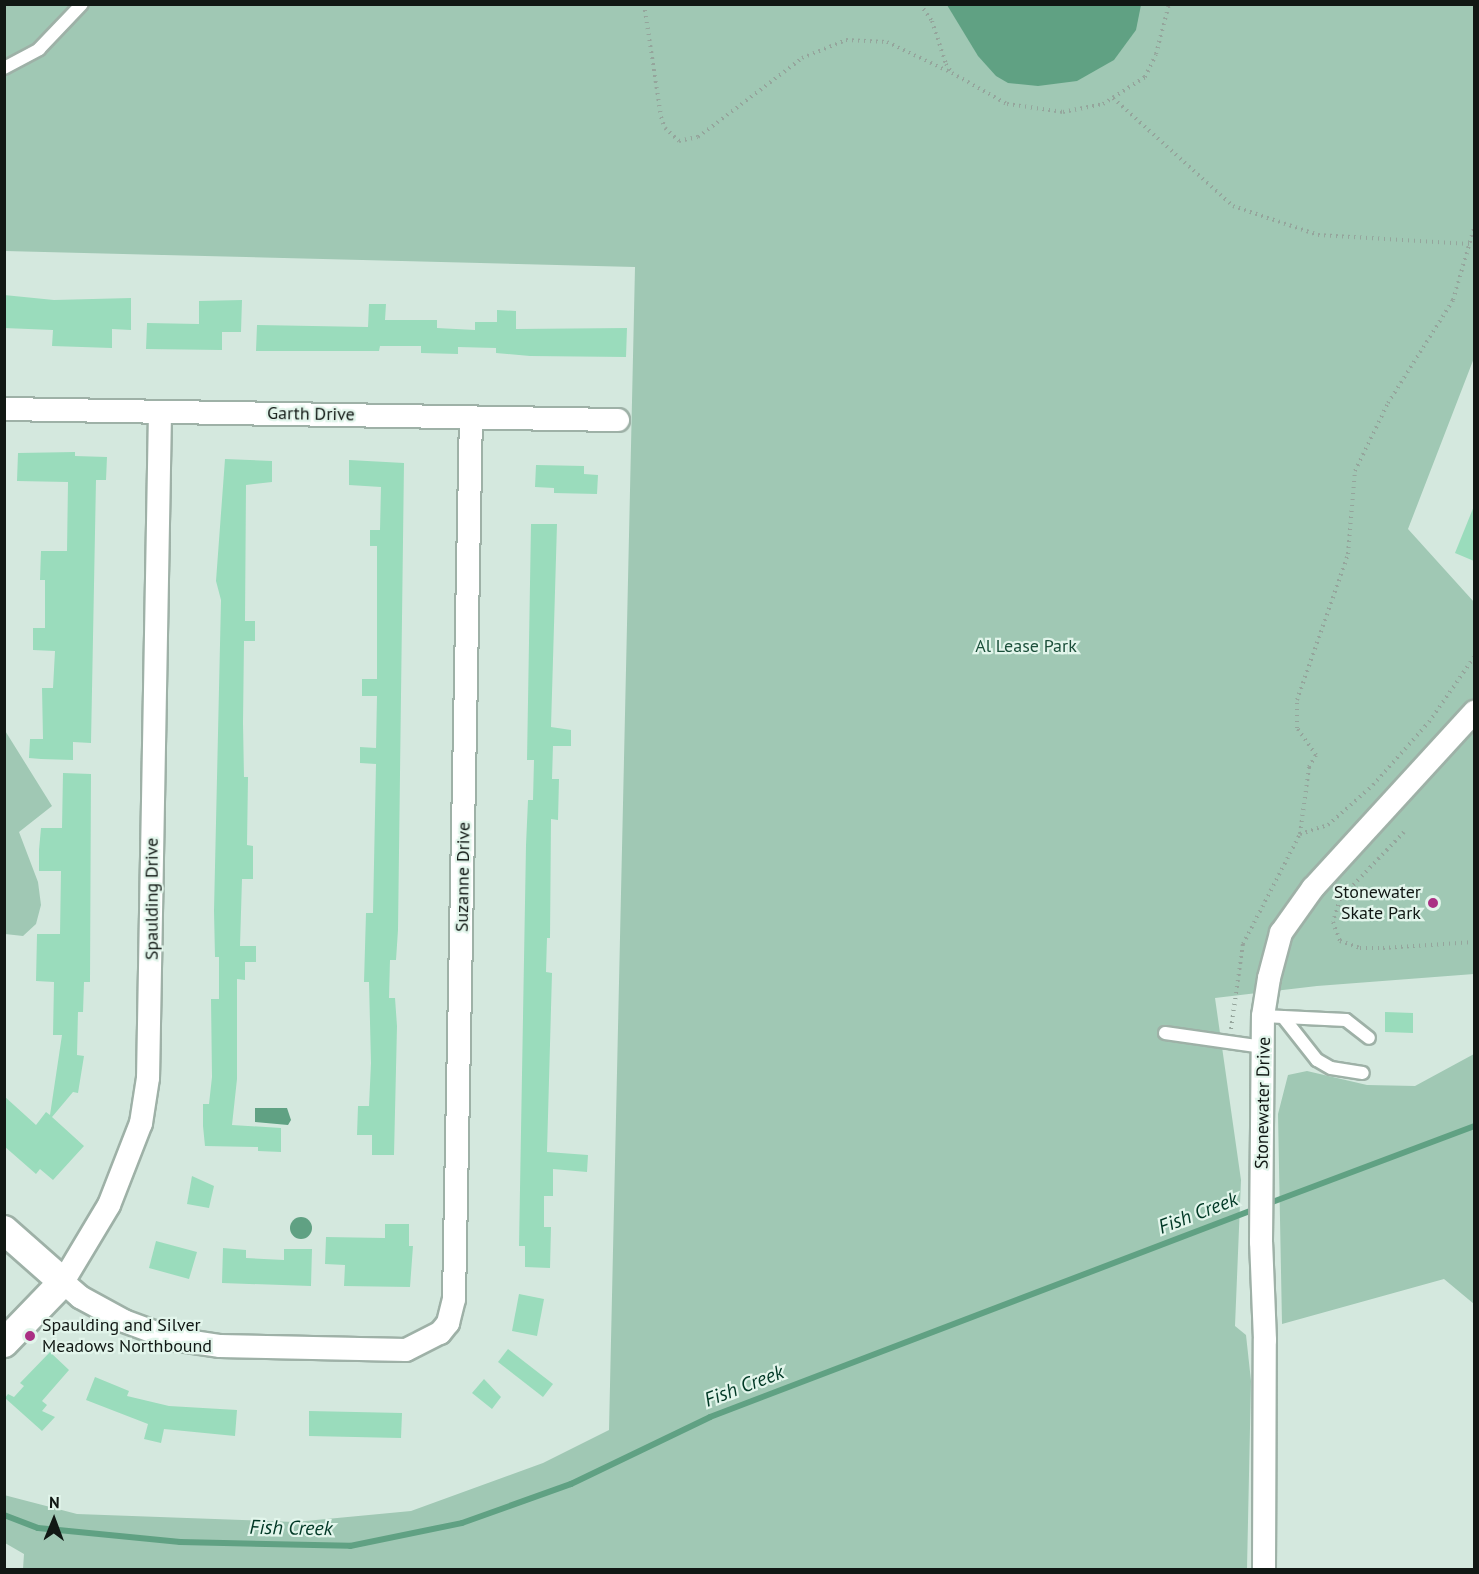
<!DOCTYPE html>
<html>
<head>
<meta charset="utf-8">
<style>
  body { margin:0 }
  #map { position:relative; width:1479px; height:1574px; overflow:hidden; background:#d4e8de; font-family:"PT Sans",sans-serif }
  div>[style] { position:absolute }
  .green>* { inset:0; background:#a0c8b4 }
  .water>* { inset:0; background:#60a183 }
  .round { border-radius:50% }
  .stream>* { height:6px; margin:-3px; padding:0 3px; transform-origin:3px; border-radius:3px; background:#60a183 }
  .building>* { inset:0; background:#9adcbc }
  .path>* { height:4px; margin-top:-2px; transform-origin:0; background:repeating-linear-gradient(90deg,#95a59c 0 1.5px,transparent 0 6px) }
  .roads { filter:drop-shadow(2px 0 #9eb1a7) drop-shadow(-2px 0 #9eb1a7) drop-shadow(0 2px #9eb1a7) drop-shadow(0 -2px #9eb1a7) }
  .service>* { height:12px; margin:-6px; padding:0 6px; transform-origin:6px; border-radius:6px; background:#fff }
  .minor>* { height:22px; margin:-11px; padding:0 11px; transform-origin:11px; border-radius:11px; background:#fff }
  .tertiary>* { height:28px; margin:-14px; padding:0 14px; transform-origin:14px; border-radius:14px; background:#fff }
  .dots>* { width:16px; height:16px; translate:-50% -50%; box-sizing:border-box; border:3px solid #e2f5eb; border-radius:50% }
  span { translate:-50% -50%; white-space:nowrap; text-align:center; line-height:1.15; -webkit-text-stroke:4.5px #e2f5eb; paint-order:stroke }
  .street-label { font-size:18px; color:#111814 }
  .park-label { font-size:18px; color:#1b4f3a }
  .poi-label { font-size:18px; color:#111814 }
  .right { translate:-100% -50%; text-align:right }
  .left { translate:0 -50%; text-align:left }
  .water-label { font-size:20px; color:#003825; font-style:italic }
  .frame { position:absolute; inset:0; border:6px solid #111814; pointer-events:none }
  .north { position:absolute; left:24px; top:1490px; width:60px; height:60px; -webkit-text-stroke:4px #e2f5eb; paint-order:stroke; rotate:1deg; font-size:16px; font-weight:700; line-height:24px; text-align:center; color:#111814 }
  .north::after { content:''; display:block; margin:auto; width:21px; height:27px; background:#111814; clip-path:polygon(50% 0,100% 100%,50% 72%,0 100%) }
</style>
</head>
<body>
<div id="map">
  <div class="green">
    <i style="clip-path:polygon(5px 5px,1474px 5px,1474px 358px,1408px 529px,1474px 602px,1474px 974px,1317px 986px,1215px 998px,1241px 1180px,1235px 1326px,1246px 1335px,1251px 1381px,1247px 1569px,23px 1569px,24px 1554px,5px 1543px,4px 1495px,77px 1514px,295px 1522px,411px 1511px,543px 1463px,609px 1430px,635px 267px,5px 251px)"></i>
    <i style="clip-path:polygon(4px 729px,52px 806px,19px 832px,38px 882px,41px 905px,36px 924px,23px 936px,5px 934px)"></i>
    <i style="clip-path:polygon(1474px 1054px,1474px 1304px,1444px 1279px,1282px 1324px,1278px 1114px,1288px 1075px,1307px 1071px,1367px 1085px,1415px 1086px)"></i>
  </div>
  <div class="water">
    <i style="clip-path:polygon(947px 5px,1141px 4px,1141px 5px,1136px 30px,1114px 60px,1077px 81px,1038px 86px,1008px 83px,996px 76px,978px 56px)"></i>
    <i style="clip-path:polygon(255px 1108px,287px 1108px,291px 1120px,288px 1125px,255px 1122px)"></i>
    <i class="round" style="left:290px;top:1217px;width:22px;height:22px"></i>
  </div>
  <div class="stream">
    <i style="left:1267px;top:1204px;width:221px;rotate:-20.6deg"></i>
    <i style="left:4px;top:1515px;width:36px;rotate:21deg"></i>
    <i style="left:38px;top:1528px;width:143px;rotate:5.6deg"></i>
    <i style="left:180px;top:1542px;width:170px;rotate:1.3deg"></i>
    <i style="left:350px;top:1546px;width:114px;rotate:-11.6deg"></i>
    <i style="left:462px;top:1523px;width:116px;rotate:-19.7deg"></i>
    <i style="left:571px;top:1484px;width:154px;rotate:-25.7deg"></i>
    <i style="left:710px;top:1417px;width:587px;rotate:-20.88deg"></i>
  </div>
  <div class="building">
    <i style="clip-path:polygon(4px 295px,54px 300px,131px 298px,131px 330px,112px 329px,112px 348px,52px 346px,53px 330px,4px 328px)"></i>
    <i style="clip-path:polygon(242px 300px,241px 332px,222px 332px,222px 350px,146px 349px,147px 323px,199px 324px,199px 301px)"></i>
    <i style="clip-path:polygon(369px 304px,386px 304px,385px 320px,437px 320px,437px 328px,475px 330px,475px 322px,497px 322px,497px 310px,516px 311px,516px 329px,627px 328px,626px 357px,530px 356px,496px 353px,496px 348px,458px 347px,458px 354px,421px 353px,421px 346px,380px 346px,379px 351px,256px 351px,257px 325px,368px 327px)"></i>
    <i style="clip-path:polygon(75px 452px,75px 456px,107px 457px,106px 480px,96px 480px,91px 743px,73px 742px,73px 760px,41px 759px,29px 758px,30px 739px,43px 739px,42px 688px,53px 688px,55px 651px,33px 650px,33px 628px,45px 628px,45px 580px,40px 580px,41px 551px,67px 551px,68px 482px,17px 481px,18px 453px)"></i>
    <i style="clip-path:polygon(225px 459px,272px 461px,272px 482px,246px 485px,245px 621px,255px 621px,255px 641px,244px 641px,243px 723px,244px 777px,248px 777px,247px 845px,253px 846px,253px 879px,242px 879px,240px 946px,256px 946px,256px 962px,245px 962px,245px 980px,237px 979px,237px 1079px,232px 1125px,281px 1128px,281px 1152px,258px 1151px,258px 1147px,205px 1146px,203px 1126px,203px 1104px,209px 1104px,212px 1077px,211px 999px,219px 999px,219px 957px,215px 957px,214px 911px,221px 600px,216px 581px)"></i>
    <i style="clip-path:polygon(349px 460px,404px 463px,398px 930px,396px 960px,390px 960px,389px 998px,395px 998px,397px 1026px,394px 1155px,372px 1155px,372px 1135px,357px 1135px,358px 1106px,369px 1106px,371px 1063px,369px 982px,364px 982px,366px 913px,373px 913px,376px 764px,360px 763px,360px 747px,376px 748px,377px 696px,362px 696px,362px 679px,377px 679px,377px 546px,370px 546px,370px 530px,380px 530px,381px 487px,349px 485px)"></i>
    <i style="clip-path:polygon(536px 465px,584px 466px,584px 474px,598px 475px,597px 494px,554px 493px,554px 488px,535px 487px)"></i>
    <i style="clip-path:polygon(1474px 506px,1474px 561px,1455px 553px)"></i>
    <i style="clip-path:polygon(531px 524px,557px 524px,551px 727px,571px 730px,571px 746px,553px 746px,552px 779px,559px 779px,558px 820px,551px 819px,550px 938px,547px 938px,546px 972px,552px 973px,547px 1152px,588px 1155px,587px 1172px,553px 1169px,553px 1196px,544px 1196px,544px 1227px,551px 1227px,550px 1268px,525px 1267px,525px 1246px,519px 1246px,526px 845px,528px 800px,533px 800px,534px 760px,527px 760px)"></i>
    <i style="clip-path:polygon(63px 773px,91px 774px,90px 982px,84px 982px,83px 1012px,78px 1012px,77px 1055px,84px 1056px,78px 1093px,73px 1092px,52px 1117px,84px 1146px,53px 1180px,40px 1169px,36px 1174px,4px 1146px,4px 1096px,36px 1125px,46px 1112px,50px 1115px,62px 1035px,53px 1035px,54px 982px,36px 981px,37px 934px,60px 934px,61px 871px,39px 871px,39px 850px,41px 828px,62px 828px)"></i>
    <i style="clip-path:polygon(1385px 1012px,1413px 1013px,1413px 1033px,1385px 1032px)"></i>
    <i style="clip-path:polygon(192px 1176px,214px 1186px,209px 1208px,187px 1204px)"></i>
    <i style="clip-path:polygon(385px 1224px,409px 1224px,409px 1246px,413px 1246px,410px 1287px,344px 1286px,345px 1265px,325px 1264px,326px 1237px,385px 1238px)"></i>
    <i style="clip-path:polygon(156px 1241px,197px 1252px,189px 1279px,149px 1268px)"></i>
    <i style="clip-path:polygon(223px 1248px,246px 1250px,246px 1258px,284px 1260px,284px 1249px,312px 1249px,311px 1286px,222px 1283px)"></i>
    <i style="clip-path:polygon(519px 1294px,544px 1299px,537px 1336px,512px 1331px)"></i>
    <i style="clip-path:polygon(508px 1349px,553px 1384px,543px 1397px,498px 1362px)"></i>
    <i style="clip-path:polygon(50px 1352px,69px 1370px,42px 1401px,47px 1405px,42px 1411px,55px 1417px,42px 1431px,5px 1398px,8px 1394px,14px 1397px,24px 1386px,20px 1383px)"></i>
    <i style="clip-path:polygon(95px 1377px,129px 1391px,127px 1396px,169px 1406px,237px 1410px,235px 1436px,164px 1429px,161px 1443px,144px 1439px,148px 1424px,86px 1400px)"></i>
    <i style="clip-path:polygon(484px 1379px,501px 1397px,492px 1409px,472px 1393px)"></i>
    <i style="clip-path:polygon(309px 1411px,402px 1413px,401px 1438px,309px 1436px)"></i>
  </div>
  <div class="path">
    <i style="left:644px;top:4px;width:114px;rotate:81.4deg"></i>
    <i style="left:661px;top:117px;width:12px;rotate:70deg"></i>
    <i style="left:665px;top:128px;width:19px;rotate:43deg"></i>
    <i style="left:679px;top:141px;width:19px;rotate:-12deg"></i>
    <i style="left:698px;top:137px;width:131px;rotate:-37.2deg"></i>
    <i style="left:802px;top:58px;width:48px;rotate:-22.2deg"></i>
    <i style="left:846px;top:40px;width:41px;rotate:2.8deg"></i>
    <i style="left:887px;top:42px;width:72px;rotate:25.5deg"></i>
    <i style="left:920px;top:4px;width:21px;rotate:55deg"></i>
    <i style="left:932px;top:21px;width:45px;rotate:72deg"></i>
    <i style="left:946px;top:64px;width:11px;rotate:56deg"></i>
    <i style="left:952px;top:73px;width:63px;rotate:29.4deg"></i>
    <i style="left:1007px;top:104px;width:57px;rotate:8.1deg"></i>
    <i style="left:1063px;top:112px;width:41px;rotate:-11.3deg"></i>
    <i style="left:1103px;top:104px;width:50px;rotate:-32.7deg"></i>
    <i style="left:1145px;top:77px;width:25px;rotate:-64deg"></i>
    <i style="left:1156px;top:54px;width:52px;rotate:-75.4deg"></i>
    <i style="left:1113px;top:98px;width:161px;rotate:42deg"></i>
    <i style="left:1233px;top:206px;width:90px;rotate:18.8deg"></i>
    <i style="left:1318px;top:235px;width:152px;rotate:3.4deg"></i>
    <i style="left:1404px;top:832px;width:93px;rotate:133.7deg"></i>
    <i style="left:1340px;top:899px;width:24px;rotate:107deg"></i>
    <i style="left:1333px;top:922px;width:20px;rotate:70deg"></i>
    <i style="left:1340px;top:941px;width:21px;rotate:19deg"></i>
    <i style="left:1360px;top:948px;width:23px"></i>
    <i style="left:1383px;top:948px;width:91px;rotate:-3.8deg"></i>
    <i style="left:1300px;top:834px;width:68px;rotate:-82.3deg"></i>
    <i style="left:1309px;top:767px;width:14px;rotate:-60deg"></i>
    <i style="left:1316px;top:755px;width:33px;rotate:-125deg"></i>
    <i style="left:1297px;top:728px;width:28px;rotate:-90deg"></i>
    <i style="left:1297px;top:700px;width:155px;rotate:-70.7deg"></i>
    <i style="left:1348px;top:554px;width:83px;rotate:-85.2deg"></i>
    <i style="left:1355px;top:471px;width:76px;rotate:-64.1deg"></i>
    <i style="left:1388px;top:403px;width:122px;rotate:-57.7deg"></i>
    <i style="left:1453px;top:300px;width:75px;rotate:-73.7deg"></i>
    <i style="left:1231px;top:1029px;width:86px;rotate:-82deg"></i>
    <i style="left:1243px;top:944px;width:124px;rotate:-62.6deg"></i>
    <i style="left:1300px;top:834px;width:29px;rotate:-18deg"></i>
    <i style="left:1328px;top:825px;width:60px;rotate:-41.6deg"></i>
    <i style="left:1373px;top:785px;width:84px;rotate:-48.4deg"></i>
    <i style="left:1429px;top:722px;width:79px;rotate:-55.3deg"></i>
  </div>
  <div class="roads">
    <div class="service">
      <i style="left:4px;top:68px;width:40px;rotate:-28deg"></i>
      <i style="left:39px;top:49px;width:62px;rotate:-46.3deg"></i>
      <i style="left:1263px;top:1016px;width:83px;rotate:2.8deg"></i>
      <i style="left:1346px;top:1020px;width:29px;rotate:38deg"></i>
      <i style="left:1283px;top:1017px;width:55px;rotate:51.7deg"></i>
      <i style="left:1317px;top:1060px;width:16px;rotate:30deg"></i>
      <i style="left:1331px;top:1068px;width:32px;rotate:9deg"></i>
      <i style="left:1165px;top:1033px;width:99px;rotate:8.1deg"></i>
    </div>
    <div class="minor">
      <i style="left:4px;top:409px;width:614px;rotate:1.03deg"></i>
      <i style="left:160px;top:412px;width:666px;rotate:91.03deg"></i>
      <i style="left:148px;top:1078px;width:46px;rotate:98.8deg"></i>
      <i style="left:141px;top:1123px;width:88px;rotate:111.3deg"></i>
      <i style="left:109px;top:1205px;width:90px;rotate:120.9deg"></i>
      <i style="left:63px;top:1282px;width:23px;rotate:41deg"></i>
      <i style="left:80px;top:1297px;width:50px;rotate:28.6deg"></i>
      <i style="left:124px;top:1321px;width:52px;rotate:20.2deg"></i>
      <i style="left:173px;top:1339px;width:48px;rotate:8.5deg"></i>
      <i style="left:220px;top:1346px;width:186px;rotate:1.2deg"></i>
      <i style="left:406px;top:1350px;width:38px;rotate:-27deg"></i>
      <i style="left:440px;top:1333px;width:13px;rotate:-51deg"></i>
      <i style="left:448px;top:1323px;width:25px;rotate:-76deg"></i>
      <i style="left:454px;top:1299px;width:882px;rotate:-88.9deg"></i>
      <i style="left:1264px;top:1570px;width:230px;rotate:-89.8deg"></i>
      <i style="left:1265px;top:1340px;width:98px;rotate:-92.3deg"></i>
      <i style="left:1261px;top:1242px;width:226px;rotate:-89.5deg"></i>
      <i style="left:1263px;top:1016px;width:38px;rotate:-81deg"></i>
      <i style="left:1269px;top:978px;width:47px;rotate:-75.1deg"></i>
      <i style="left:1281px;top:933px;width:55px;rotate:-54.6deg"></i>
      <i style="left:1313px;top:888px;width:239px;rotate:-47.5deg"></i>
    </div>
    <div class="tertiary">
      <i style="left:4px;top:1230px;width:79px;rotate:41.4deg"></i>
      <i style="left:63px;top:1282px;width:85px;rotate:134deg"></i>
    </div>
  </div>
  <div class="dots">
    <i style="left:1433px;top:903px;background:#aa3084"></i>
    <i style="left:30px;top:1336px;background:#aa3084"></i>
  </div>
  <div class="street-label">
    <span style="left:311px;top:414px;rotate:1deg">Garth Drive</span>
    <span style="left:463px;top:877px;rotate:-89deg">Suzanne Drive</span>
    <span style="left:152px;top:899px;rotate:-90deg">Spaulding Drive</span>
    <span style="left:1263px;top:1103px;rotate:-89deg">Stonewater Drive</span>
  </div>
  <div class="park-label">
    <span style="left:1026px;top:646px">Al Lease Park</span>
  </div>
  <div class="poi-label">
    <span class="right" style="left:1421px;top:903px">Stonewater<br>Skate Park</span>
    <span class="left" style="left:42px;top:1336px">Spaulding and Silver<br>Meadows Northbound</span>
  </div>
  <div class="water-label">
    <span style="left:1198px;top:1213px;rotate:-21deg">Fish Creek</span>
    <span style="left:744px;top:1386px;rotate:-21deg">Fish Creek</span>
    <span style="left:291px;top:1528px;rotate:1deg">Fish Creek</span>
  </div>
  <div class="frame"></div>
  <div class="north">N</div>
</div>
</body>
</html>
